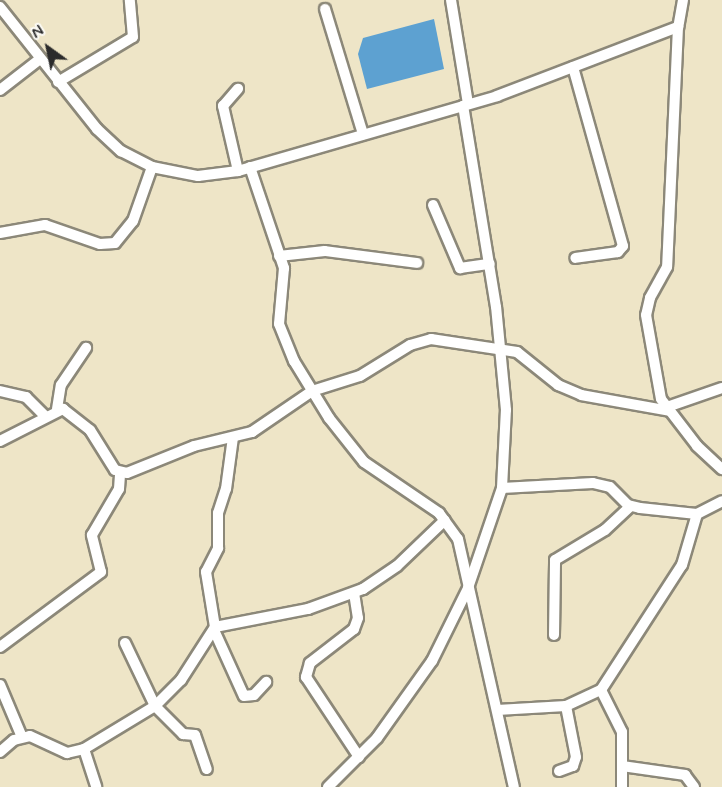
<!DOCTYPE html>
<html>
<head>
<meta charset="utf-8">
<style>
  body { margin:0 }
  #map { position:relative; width:722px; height:787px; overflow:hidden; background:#eee5c7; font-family:Mynerve,sans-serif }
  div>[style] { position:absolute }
  .water>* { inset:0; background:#5da1d1 }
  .roads { filter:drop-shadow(2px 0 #8c8879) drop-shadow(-2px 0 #8c8879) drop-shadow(0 2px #8c8879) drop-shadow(0 -2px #8c8879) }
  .street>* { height:10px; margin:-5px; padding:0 5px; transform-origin:5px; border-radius:5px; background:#fff }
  span { translate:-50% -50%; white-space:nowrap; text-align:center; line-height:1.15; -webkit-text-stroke:5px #fdfcf7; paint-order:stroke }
  .north { position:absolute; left:18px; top:18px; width:60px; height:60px; -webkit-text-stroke:4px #fdfcf7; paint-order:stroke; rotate:327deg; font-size:16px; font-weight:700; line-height:24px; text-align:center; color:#2b2b2b }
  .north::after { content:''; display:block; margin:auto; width:21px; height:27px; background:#2b2b2b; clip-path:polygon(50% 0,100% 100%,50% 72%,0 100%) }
</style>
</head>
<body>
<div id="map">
  <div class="water">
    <i style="clip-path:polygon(434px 19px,444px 69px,367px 89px,358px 54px,363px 38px)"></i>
  </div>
  <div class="roads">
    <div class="street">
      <i style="left:451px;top:0;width:105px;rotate:80.7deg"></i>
      <i style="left:683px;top:0;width:27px;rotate:100deg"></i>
      <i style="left:678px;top:27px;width:240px;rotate:92.6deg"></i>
      <i style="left:667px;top:267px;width:35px;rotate:119deg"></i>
      <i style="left:650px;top:298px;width:17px;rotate:103deg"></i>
      <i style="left:646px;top:315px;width:85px;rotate:79.9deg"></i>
      <i style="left:661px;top:399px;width:59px;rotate:52.5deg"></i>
      <i style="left:697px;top:446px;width:34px;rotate:43deg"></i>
      <i style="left:0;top:7px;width:156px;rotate:51.5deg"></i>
      <i style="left:97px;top:129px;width:33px;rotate:43deg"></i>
      <i style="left:121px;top:151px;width:35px;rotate:27deg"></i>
      <i style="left:152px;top:167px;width:47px;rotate:11.1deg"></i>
      <i style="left:198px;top:176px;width:40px;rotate:-7.1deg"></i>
      <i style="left:238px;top:171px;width:270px;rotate:-16.1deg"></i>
      <i style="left:497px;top:96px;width:194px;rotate:-20.9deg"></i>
      <i style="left:325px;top:9px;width:131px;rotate:73.1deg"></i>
      <i style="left:573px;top:67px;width:186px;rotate:74.4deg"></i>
      <i style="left:623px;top:246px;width:8px;rotate:130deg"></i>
      <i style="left:618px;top:252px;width:43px;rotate:172.1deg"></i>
      <i style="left:58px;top:82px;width:87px;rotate:-31deg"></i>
      <i style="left:133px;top:37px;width:37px;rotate:-95deg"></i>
      <i style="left:0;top:90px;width:51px;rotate:-37.8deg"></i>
      <i style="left:250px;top:167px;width:107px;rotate:71.4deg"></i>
      <i style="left:284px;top:268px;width:56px;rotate:95.1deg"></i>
      <i style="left:279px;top:324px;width:40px;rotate:68deg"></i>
      <i style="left:294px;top:361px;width:67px;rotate:58.4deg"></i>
      <i style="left:329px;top:418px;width:56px;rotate:51.5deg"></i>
      <i style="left:364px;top:462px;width:91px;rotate:34.2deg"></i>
      <i style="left:439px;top:513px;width:32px;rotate:54deg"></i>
      <i style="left:458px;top:539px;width:254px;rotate:77.3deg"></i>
      <i style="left:238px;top:171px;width:67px;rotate:-103deg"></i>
      <i style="left:223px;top:106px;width:23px;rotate:-49deg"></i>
      <i style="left:433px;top:205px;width:69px;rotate:66.8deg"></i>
      <i style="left:460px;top:268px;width:30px;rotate:-8deg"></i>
      <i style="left:0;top:233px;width:46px;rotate:-10.1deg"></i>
      <i style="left:45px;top:225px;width:58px;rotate:19.1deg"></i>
      <i style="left:100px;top:244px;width:15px;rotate:-4deg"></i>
      <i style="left:115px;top:243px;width:28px;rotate:-51deg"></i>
      <i style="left:133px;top:221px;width:57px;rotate:-70.6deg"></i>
      <i style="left:279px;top:256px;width:46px;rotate:-6.2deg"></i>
      <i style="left:325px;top:251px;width:93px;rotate:7.4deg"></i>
      <i style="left:0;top:391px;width:27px;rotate:13deg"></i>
      <i style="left:26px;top:397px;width:27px;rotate:45deg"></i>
      <i style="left:667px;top:407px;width:58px;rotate:-19.1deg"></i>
      <i style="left:57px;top:409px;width:24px;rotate:-81deg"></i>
      <i style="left:61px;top:385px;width:45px;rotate:-56deg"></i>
      <i style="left:0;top:441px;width:71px;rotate:-26.9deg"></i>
      <i style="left:63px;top:409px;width:34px;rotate:38deg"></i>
      <i style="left:90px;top:430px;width:47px;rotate:58deg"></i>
      <i style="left:115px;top:470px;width:12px;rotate:14deg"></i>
      <i style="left:127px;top:473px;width:72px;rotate:-21.9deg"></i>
      <i style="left:194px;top:446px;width:60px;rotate:-13.6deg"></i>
      <i style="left:252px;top:432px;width:73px;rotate:-34.3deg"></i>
      <i style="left:312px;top:391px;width:50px;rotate:-17.4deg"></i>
      <i style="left:360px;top:376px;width:59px;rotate:-31.8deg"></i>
      <i style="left:410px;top:345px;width:22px;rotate:-16deg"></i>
      <i style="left:431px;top:339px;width:87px;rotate:8.6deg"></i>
      <i style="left:517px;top:352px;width:53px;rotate:38.8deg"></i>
      <i style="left:558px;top:385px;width:25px;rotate:23deg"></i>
      <i style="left:581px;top:395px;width:90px;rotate:10.2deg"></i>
      <i style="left:502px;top:488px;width:91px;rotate:-3.1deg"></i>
      <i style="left:593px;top:483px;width:17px;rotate:13deg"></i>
      <i style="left:610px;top:487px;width:25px;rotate:45deg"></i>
      <i style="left:628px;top:505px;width:12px;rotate:14deg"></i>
      <i style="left:640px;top:508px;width:57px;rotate:6deg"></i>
      <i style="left:354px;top:593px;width:25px;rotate:81deg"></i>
      <i style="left:358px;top:618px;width:12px;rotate:110deg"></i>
      <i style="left:354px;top:629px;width:56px;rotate:142.3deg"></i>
      <i style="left:310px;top:663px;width:15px;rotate:106deg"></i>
      <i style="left:306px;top:677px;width:96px;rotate:56.5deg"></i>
      <i style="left:215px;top:627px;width:95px;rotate:-11deg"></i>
      <i style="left:308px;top:609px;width:59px;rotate:-20deg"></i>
      <i style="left:363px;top:589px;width:41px;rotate:-34.1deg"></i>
      <i style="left:397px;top:566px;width:66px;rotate:-43.8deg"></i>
      <i style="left:214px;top:630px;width:72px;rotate:65.6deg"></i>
      <i style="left:244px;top:696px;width:10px;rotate:-6deg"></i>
      <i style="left:254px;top:695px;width:18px;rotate:-47deg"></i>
      <i style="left:554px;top:635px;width:75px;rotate:-89.2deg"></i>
      <i style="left:555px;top:560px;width:58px;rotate:-31deg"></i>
      <i style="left:605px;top:530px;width:35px;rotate:-43deg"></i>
      <i style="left:125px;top:643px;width:70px;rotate:64.5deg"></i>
      <i style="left:155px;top:706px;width:40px;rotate:45deg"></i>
      <i style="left:183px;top:734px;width:12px;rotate:5deg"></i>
      <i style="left:195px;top:735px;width:36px;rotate:71deg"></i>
      <i style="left:0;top:647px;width:126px;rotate:-36.6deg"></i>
      <i style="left:101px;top:572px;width:38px;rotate:-104deg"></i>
      <i style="left:92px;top:535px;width:53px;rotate:-59.6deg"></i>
      <i style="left:119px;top:489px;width:16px;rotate:-86deg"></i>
      <i style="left:0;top:685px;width:56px;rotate:67.1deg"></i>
      <i style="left:601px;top:690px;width:47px;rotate:63.4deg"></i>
      <i style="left:622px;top:732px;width:55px;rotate:90deg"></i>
      <i style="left:497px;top:710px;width:69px;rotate:-3.3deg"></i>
      <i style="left:566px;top:706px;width:38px;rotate:-25deg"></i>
      <i style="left:601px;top:690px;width:149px;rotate:-57.1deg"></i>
      <i style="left:682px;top:565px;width:53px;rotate:-73.6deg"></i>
      <i style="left:697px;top:514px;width:28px;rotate:-27deg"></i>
      <i style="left:84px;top:749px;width:40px;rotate:72deg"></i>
      <i style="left:0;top:752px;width:18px;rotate:-41deg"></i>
      <i style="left:14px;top:740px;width:16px;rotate:-14deg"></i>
      <i style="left:30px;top:736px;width:41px;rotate:24.7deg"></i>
      <i style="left:67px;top:753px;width:17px;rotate:-13deg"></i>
      <i style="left:84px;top:749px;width:83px;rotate:-31.2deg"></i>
      <i style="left:155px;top:706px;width:37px;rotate:-45deg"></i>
      <i style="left:181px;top:680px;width:63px;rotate:-57.3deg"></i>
      <i style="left:215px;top:627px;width:56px;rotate:-99.3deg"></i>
      <i style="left:206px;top:572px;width:27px;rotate:-63deg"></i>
      <i style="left:218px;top:548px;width:35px;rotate:-90deg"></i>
      <i style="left:218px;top:513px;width:25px;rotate:-72deg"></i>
      <i style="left:226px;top:489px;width:52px;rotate:-82.3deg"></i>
      <i style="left:622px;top:766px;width:64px;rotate:8.1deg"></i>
      <i style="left:685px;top:775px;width:15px;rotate:53deg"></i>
      <i style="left:559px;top:771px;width:15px;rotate:-20deg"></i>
      <i style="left:573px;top:766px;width:9px;rotate:-72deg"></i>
      <i style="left:576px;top:757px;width:52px;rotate:-101.1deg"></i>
      <i style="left:328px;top:787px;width:69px;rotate:-45deg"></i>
      <i style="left:377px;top:738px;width:95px;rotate:-54.5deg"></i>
      <i style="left:432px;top:661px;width:81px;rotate:-63.7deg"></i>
      <i style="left:468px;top:588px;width:106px;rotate:-71.2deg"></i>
      <i style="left:502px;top:488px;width:78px;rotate:-87.1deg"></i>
      <i style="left:506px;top:410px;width:103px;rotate:-95.5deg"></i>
      <i style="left:496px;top:307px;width:204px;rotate:-99.3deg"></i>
    </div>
  </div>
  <div class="north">N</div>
</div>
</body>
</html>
